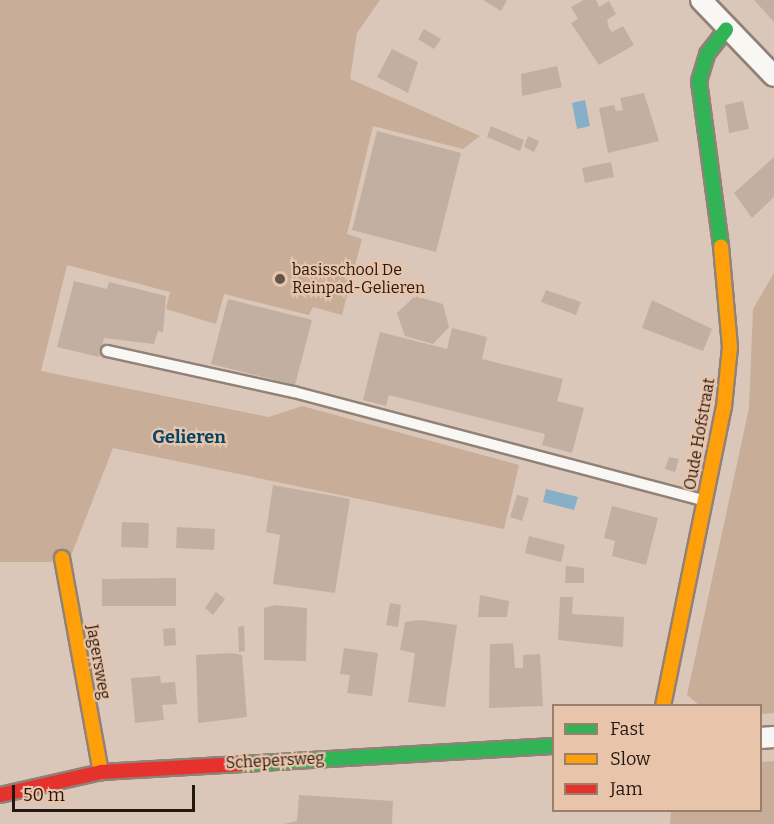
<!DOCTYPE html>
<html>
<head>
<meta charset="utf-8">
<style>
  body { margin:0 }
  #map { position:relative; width:774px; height:824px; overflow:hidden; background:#dac7b9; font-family:Bitter,serif }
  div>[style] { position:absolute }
  .green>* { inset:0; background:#c8ad99 }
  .water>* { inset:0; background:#88afc8 }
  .building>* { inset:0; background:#c3afa2 }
  .roads { filter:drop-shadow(2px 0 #908278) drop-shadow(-2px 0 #908278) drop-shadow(0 2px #908278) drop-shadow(0 -2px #908278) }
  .lane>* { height:10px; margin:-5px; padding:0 5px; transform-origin:5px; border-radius:5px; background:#f9f7f4 }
  .street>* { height:20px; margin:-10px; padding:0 10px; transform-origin:10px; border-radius:10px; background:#f9f7f4 }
  .fast>* { height:14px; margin:-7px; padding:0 7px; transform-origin:7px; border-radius:7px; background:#30b455 }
  .slow>* { height:14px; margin:-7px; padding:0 7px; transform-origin:7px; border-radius:7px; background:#ff9f0a }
  .jam>* { height:14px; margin:-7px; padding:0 7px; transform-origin:7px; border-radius:7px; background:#e5322d }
  .dots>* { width:16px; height:16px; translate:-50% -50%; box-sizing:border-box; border:3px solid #e8c4ab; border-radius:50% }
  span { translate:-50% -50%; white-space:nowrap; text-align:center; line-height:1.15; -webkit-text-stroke:4.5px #e8c4ab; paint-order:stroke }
  .poi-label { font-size:16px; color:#25180f }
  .left { translate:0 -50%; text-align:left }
  .street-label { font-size:16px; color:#25180f }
  .neighbourhood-label { font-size:18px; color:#024564; font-weight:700 }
  .legend { position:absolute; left:552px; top:704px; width:210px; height:108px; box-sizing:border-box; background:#e8c4ab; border:2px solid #9a7f6d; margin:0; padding:8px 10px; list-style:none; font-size:18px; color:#25180f }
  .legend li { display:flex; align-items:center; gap:12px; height:30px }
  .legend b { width:30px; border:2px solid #9a7f6d }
  .scale { position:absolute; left:12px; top:785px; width:183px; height:27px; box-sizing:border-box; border:3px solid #25180f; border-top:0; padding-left:8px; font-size:18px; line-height:21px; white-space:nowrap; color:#25180f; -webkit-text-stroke:4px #e8c4ab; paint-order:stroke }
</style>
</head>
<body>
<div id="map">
  <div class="green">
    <i style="clip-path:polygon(0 0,380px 0,357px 33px,350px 79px,480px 136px,463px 149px,373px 126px,347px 234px,362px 239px,342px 315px,313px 307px,309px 315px,224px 294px,216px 324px,166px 309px,170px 292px,67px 265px,41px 371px,269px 417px,302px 406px,519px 465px,504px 529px,113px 448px,71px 556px,50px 562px,0 562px)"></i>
    <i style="clip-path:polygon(774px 273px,774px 713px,761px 714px,760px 706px,699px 705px,687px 695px,749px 408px,753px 309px)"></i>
    <i style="clip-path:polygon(774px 761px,774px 824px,670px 824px,671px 811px,760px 810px,761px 762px)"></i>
  </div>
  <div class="water">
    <i style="clip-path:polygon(585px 100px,590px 126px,577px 129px,572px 103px)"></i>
    <i style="clip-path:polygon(546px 489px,578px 497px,574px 510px,543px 502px)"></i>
  </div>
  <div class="building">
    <i style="clip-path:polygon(483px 0,507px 0,501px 11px)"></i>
    <i style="clip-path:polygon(584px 0,596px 0,599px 7px,609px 1px,616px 14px,607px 20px,609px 28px,612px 32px,623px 26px,634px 45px,599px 65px,571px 23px,578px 19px,571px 7px)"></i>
    <i style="clip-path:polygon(754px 0,774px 0,774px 22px)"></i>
    <i style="clip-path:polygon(424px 29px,441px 39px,434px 49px,418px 39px)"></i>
    <i style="clip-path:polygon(392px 49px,418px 62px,408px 93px,377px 77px)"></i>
    <i style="clip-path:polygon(557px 66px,562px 87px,522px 96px,521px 74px)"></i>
    <i style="clip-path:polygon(644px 93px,659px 141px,608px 153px,599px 108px,614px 105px,616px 111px,623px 110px,620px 98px)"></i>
    <i style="clip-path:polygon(743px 101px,749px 129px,729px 133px,725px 105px)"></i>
    <i style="clip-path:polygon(491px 126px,524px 140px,520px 151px,487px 137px)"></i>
    <i style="clip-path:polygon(377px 131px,461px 153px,436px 252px,352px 230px)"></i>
    <i style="clip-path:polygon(528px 136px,539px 141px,534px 152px,524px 147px)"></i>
    <i style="clip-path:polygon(774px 157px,774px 197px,752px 218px,734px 193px)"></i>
    <i style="clip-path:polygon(611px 162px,614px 177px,585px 183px,582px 168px)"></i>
    <i style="clip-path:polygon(74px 281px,107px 289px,109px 282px,166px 296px,163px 332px,158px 331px,154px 344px,104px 338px,99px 357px,57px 347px)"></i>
    <i style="clip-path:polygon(546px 290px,581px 302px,576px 315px,541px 302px)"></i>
    <i style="clip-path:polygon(415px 296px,443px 304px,449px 327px,433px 344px,405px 336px,397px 313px)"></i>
    <i style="clip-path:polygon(228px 299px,312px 320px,295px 385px,211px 364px)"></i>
    <i style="clip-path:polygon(652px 300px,712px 329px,703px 351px,642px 328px)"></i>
    <i style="clip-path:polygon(452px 328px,487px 337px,482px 359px,563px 379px,557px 401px,584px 408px,572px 453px,542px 445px,545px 434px,389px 395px,386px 406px,363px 400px,380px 332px,447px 349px)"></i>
    <i style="clip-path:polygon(669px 457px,679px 459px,675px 472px,665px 469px)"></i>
    <i style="clip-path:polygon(273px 485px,350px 499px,335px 593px,273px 584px,280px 535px,266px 532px)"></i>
    <i style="clip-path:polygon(517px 495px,529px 498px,522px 521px,510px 517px)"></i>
    <i style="clip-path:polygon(612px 506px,658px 518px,646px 565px,612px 556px,615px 541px,604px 538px)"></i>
    <i style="clip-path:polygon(122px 522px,149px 523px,148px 548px,121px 547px)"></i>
    <i style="clip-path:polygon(177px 527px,215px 529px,214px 550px,176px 548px)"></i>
    <i style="clip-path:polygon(529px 536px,565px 545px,561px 562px,525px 553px)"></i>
    <i style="clip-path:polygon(566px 566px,584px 568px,584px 583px,565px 583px)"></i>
    <i style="clip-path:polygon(176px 578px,176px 606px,102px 606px,102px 579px)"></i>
    <i style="clip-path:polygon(216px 592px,225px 599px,213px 615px,205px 608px)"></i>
    <i style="clip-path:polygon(480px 595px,509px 601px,507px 617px,478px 617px)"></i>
    <i style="clip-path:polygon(560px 597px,573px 597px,572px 614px,624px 617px,623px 647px,558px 640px)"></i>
    <i style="clip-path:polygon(390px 603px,401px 605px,398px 627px,386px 625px)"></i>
    <i style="clip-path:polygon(275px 605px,307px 608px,306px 661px,264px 660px,264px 608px)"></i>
    <i style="clip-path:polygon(421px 620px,457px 625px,445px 707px,408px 702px,415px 653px,400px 650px,405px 622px)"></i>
    <i style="clip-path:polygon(244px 626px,245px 651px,239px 652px,238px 627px)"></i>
    <i style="clip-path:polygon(175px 628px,176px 645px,164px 646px,163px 629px)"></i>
    <i style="clip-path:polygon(513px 643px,515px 668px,523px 668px,523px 655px,540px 654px,543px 706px,489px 708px,490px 644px)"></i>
    <i style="clip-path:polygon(344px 648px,378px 653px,372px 696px,347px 693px,350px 675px,340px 674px)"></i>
    <i style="clip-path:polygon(232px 653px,242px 655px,247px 717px,198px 723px,196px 655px)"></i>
    <i style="clip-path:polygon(160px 676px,161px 683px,175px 682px,177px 704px,162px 705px,164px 720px,135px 723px,131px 678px)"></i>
    <i style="clip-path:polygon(299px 795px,393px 801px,392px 824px,284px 824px,297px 821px)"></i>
  </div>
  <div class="roads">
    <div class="lane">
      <i style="left:107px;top:351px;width:191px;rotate:12.4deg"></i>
      <i style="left:294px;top:392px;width:424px;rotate:14.8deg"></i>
    </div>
    <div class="street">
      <i style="left:701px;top:0;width:105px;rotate:46.2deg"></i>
      <i style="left:760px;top:738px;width:14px;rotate:-4deg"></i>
    </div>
    <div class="fast">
      <i style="left:721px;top:246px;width:166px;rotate:-97.6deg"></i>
      <i style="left:699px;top:81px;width:28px;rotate:-73deg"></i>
      <i style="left:707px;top:54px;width:31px;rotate:-52deg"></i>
      <i style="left:241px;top:764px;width:314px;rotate:-3.3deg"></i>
    </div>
    <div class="slow">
      <i style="left:62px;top:558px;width:218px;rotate:79.7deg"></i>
      <i style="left:663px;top:706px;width:305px;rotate:-78.5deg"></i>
      <i style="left:724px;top:407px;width:60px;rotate:-84.3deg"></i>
      <i style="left:730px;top:347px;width:101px;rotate:-95.1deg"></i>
    </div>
    <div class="jam">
      <i style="left:0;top:795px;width:104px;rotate:-12.8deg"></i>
      <i style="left:101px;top:772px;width:140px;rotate:-3.3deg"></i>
    </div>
  </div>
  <div class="dots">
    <i style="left:280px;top:279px;background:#64554a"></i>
  </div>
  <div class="poi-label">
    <span class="left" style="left:292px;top:279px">basisschool De<br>Reinpad-Gelieren</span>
  </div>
  <div class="street-label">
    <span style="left:700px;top:434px;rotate:-80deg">Oude Hofstraat</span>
    <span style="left:98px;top:662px;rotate:80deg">Jagersweg</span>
    <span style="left:275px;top:761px;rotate:-3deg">Schepersweg</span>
  </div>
  <div class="neighbourhood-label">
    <span style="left:189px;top:437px">Gelieren</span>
  </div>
  <ul class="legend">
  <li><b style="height:8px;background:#30b455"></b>Fast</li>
  <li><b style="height:8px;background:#ff9f0a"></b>Slow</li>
  <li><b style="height:8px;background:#e5322d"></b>Jam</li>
  </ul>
  <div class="scale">50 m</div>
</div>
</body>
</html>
